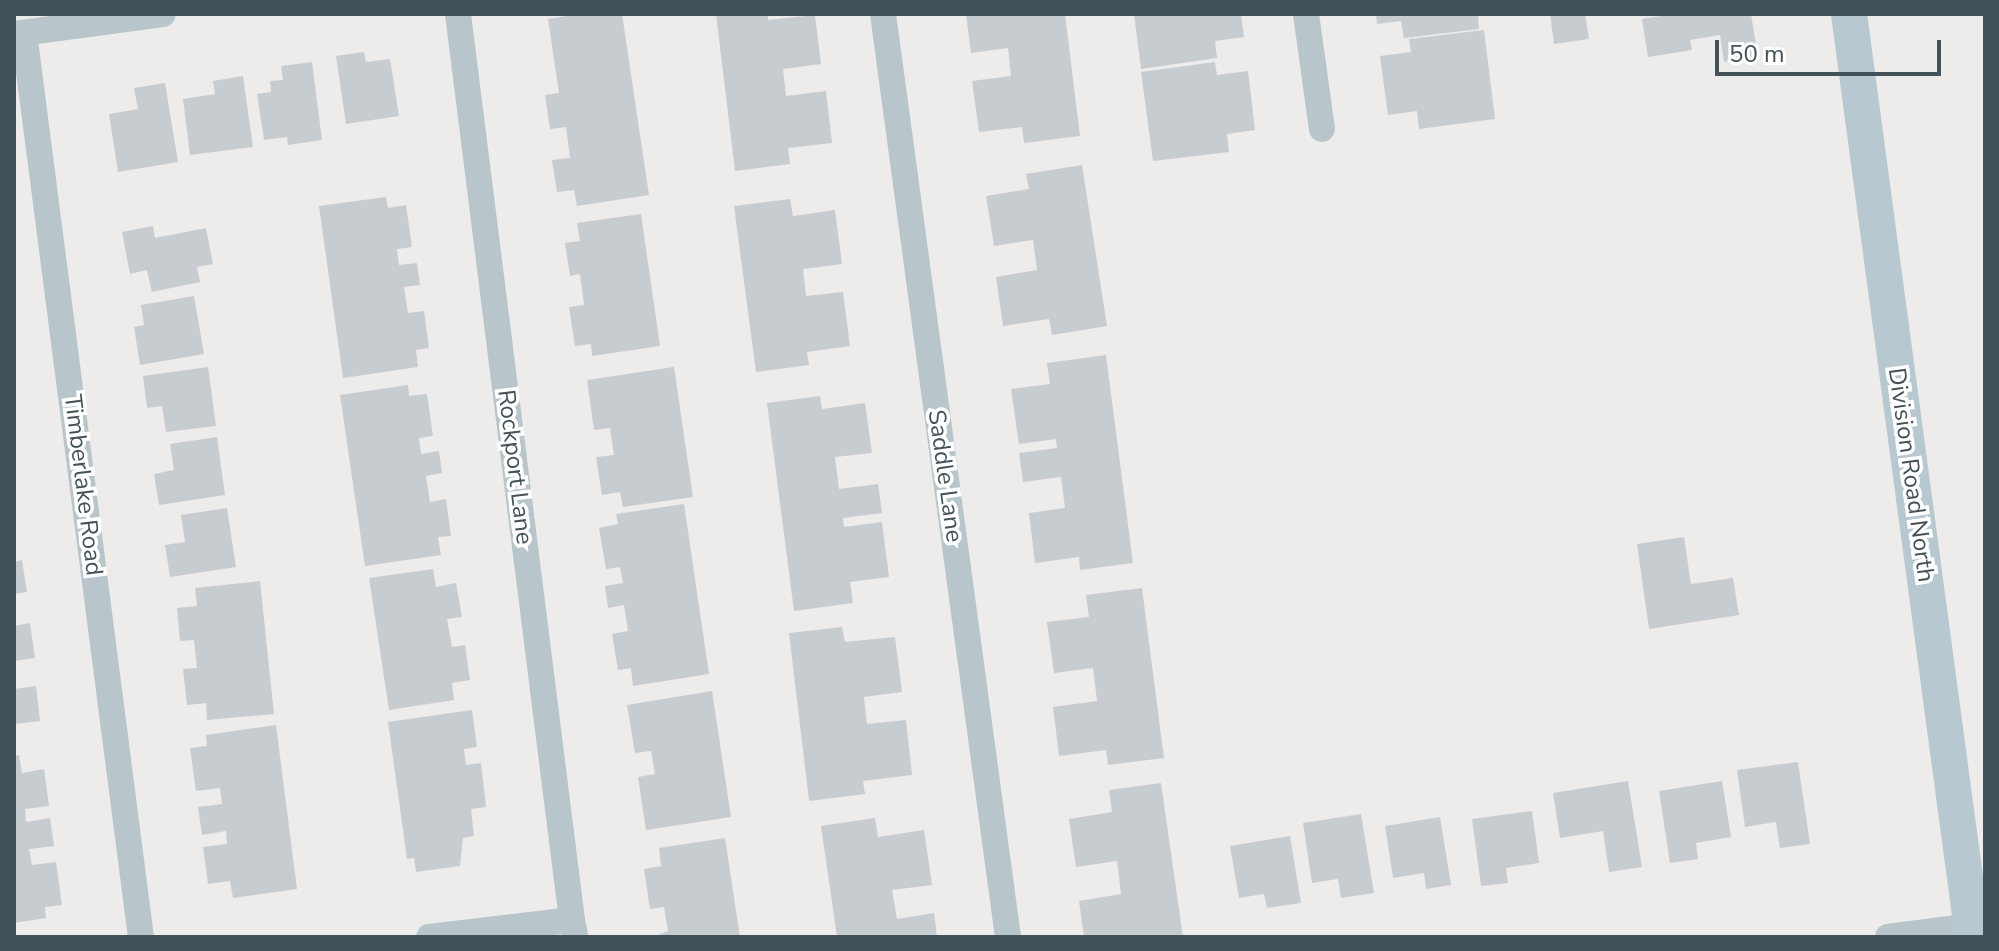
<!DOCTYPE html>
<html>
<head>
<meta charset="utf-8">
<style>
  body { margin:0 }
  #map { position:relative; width:1999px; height:951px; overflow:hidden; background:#eeebeb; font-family:"Nunito Sans",sans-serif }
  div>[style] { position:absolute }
  .building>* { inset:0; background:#c7ccd1 }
  .minor>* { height:26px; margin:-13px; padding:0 13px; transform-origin:13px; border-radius:13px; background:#b8c6cc }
  .secondary>* { height:36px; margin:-18px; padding:0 18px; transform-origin:18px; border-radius:18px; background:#b7c8d1 }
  span { translate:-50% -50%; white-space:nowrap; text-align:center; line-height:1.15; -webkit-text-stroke:7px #fff; paint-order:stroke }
  .street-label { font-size:24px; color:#435259 }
  .frame { position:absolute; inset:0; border:16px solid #435259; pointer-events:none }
  .scale { position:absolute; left:1715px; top:40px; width:226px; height:36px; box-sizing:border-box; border:4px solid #435259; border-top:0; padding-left:10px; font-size:24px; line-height:28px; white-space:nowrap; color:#435259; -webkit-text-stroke:6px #fff; paint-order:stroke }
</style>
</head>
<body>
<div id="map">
  <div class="building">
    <i style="clip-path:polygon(580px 14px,622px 14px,649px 195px,577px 206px,574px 190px,557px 192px,552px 160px,570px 158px,566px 127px,550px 129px,545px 95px,559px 93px,548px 19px)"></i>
    <i style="clip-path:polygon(716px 14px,768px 14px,768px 20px,815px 15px,821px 64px,783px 69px,786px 96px,826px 91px,832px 143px,788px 148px,790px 164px,735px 171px)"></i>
    <i style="clip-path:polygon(966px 14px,1065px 14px,1080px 136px,1024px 143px,1022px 127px,979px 132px,972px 81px,1011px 76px,1008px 48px,971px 53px)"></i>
    <i style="clip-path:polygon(1134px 14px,1241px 14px,1244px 37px,1215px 41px,1217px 58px,1141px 69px)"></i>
    <i style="clip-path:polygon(1376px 14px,1478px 14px,1479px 29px,1404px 38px,1401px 21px,1377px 24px)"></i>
    <i style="clip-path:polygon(1550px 14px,1585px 14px,1589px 39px,1554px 44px)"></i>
    <i style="clip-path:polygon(1674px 14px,1751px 14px,1758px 57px,1724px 62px,1720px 35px,1690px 40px,1692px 50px,1648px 57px,1642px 19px)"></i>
    <i style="clip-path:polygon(1484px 30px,1495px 119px,1419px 129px,1417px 111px,1388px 115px,1380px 56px,1411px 52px,1409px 39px)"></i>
    <i style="clip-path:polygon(364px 52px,366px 62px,390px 59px,399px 116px,346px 124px,336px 56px)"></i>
    <i style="clip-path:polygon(312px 62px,322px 140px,288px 145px,287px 137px,264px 140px,257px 94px,271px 92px,270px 81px,283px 80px,281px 66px)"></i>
    <i style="clip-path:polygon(1215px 62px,1217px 75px,1248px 71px,1255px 130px,1227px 134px,1229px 152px,1153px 161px,1141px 72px)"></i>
    <i style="clip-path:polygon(243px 76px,253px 147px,190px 155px,183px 99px,215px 94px,213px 81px)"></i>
    <i style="clip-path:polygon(165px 83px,178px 162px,118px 172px,109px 114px,138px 109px,134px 88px)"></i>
    <i style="clip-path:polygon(1082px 165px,1107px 326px,1052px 335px,1049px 319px,1003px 326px,996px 277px,1037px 270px,1033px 240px,994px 246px,986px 196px,1029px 189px,1026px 174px)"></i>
    <i style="clip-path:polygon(386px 197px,388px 208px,406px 205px,412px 247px,397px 249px,399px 265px,417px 263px,420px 285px,404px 287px,408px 313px,424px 311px,429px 348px,416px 350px,418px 367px,343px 378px,319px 206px)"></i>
    <i style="clip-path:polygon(790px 199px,793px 216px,835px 210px,842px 264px,803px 269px,806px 296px,843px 292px,850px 346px,807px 352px,809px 365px,756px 372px,734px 206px)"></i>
    <i style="clip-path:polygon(641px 214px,660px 346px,592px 356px,591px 344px,575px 346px,569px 307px,584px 305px,580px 274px,570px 276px,565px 243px,580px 241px,577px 223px)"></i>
    <i style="clip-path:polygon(153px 226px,155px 238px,206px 228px,213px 264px,197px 267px,200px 282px,152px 292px,147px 270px,130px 274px,122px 232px)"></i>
    <i style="clip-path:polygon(194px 296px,204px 354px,140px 365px,134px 327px,144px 325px,141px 305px)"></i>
    <i style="clip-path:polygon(1106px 355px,1133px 563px,1080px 570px,1079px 557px,1035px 563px,1029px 513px,1065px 508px,1061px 477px,1023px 482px,1019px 453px,1057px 448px,1056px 439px,1019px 444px,1011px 389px,1050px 384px,1047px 363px)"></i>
    <i style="clip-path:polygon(208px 367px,216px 426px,166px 432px,162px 406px,147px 408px,143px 376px)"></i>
    <i style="clip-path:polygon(674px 367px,693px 497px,623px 507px,620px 492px,602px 495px,596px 457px,614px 455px,610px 428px,594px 430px,587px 380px)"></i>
    <i style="clip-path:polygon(408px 385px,409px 396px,427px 394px,433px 436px,419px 438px,421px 454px,439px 451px,442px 473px,426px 476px,430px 502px,446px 499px,451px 536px,438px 537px,441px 555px,365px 566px,340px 395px)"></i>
    <i style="clip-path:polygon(820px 396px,822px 409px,865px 403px,872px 453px,835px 457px,839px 489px,878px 484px,882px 513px,843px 518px,844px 527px,882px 522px,889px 577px,850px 582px,853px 603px,794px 611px,767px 403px)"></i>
    <i style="clip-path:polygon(217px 437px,225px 495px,159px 505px,154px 474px,174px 470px,170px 444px)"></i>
    <i style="clip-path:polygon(684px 504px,709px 674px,633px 686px,631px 668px,618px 670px,612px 634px,628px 631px,624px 605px,608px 608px,605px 586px,623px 583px,620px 567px,606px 569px,599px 528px,618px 524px,616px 514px)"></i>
    <i style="clip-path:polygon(227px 508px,236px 567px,170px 577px,165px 545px,185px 542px,181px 515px)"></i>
    <i style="clip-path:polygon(1684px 537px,1691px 584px,1733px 578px,1739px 615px,1649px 629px,1637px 544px)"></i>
    <i style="clip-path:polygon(22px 560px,27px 592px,14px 594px,14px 562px)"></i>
    <i style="clip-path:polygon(433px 569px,436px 587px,456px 583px,462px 617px,447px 619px,452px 647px,465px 645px,470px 680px,452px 683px,454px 700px,389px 710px,369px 578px)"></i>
    <i style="clip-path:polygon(260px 581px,274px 714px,207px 720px,206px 703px,187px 705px,183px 669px,197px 668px,194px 640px,180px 641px,177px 608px,197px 606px,195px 588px)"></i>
    <i style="clip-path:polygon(1142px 588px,1164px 758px,1108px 765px,1106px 750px,1059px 756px,1053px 707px,1097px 701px,1093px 668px,1054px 673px,1047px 622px,1089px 617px,1086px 595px)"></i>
    <i style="clip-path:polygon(30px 623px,35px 658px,14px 661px,14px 626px)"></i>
    <i style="clip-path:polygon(842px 627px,845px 642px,895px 637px,902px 692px,864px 697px,867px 724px,906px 720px,912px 775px,863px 781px,865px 794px,809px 801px,789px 633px)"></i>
    <i style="clip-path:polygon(36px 686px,40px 721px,14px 724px,14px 689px)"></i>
    <i style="clip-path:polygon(712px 691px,731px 817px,646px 830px,638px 777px,655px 774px,651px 751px,635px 753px,627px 705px)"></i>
    <i style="clip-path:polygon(472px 710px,477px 747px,464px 749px,466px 765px,481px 763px,486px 807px,471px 809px,474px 836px,463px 838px,460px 866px,416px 872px,414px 858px,407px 859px,388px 722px)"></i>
    <i style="clip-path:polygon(276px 725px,297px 889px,233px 898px,230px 881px,208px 884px,203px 847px,227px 844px,226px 831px,202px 835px,198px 807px,222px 804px,220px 788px,196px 791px,190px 748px,207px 746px,206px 735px)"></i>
    <i style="clip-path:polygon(19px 755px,22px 773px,44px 769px,49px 806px,25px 809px,26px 822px,50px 818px,54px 846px,29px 849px,32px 865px,56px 862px,62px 905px,45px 907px,46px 918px,14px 923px,14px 756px)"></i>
    <i style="clip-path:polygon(1798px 762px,1810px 844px,1780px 848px,1776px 822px,1745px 827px,1737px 770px)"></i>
    <i style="clip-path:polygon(1628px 781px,1642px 867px,1609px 872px,1603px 831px,1560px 838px,1553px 793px)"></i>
    <i style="clip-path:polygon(1722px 781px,1731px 837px,1696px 843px,1698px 859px,1670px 863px,1659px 791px)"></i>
    <i style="clip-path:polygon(1161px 783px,1183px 937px,1084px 937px,1079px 901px,1121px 894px,1117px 861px,1076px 867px,1069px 819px,1112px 812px,1109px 790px)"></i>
    <i style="clip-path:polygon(1532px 811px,1539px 863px,1506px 868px,1508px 883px,1481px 886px,1472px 819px)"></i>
    <i style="clip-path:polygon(1361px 814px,1374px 893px,1341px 898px,1338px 879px,1312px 883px,1303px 823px)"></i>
    <i style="clip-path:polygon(1440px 817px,1451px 885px,1426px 889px,1424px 873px,1393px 878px,1385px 826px)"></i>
    <i style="clip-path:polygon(875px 818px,878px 837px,924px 830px,932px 885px,892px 890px,897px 919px,934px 913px,937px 937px,837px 937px,821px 826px)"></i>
    <i style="clip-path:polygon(1290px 836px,1301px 903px,1267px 908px,1264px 894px,1239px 898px,1230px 846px)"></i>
    <i style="clip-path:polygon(725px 838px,740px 937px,653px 937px,668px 931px,664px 907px,650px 909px,644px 869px,661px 866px,659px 848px)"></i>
  </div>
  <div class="minor">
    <i style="left:458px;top:14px;width:913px;rotate:82.83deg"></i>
    <i style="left:883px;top:14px;width:931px;rotate:82.29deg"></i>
    <i style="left:1306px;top:14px;width:116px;rotate:82.1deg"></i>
    <i style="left:24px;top:33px;width:912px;rotate:82.63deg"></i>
    <i style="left:14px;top:34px;width:150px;rotate:-7.6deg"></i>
    <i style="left:429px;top:937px;width:144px;rotate:-6.8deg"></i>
    <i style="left:572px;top:920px;width:16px;rotate:79deg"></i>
    <i style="left:1888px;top:937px;width:85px;rotate:-7.5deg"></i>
  </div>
  <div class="secondary">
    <i style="left:1849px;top:14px;width:931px;rotate:82.35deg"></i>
  </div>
  <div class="street-label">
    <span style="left:515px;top:467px;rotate:83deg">Rockport Lane</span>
    <span style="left:1911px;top:475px;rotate:82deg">Division Road North</span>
    <span style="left:945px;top:476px;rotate:82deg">Saddle Lane</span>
    <span style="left:83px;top:485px;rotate:83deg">Timberlake Road</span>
  </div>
  <div class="frame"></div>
  <div class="scale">50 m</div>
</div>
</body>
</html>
